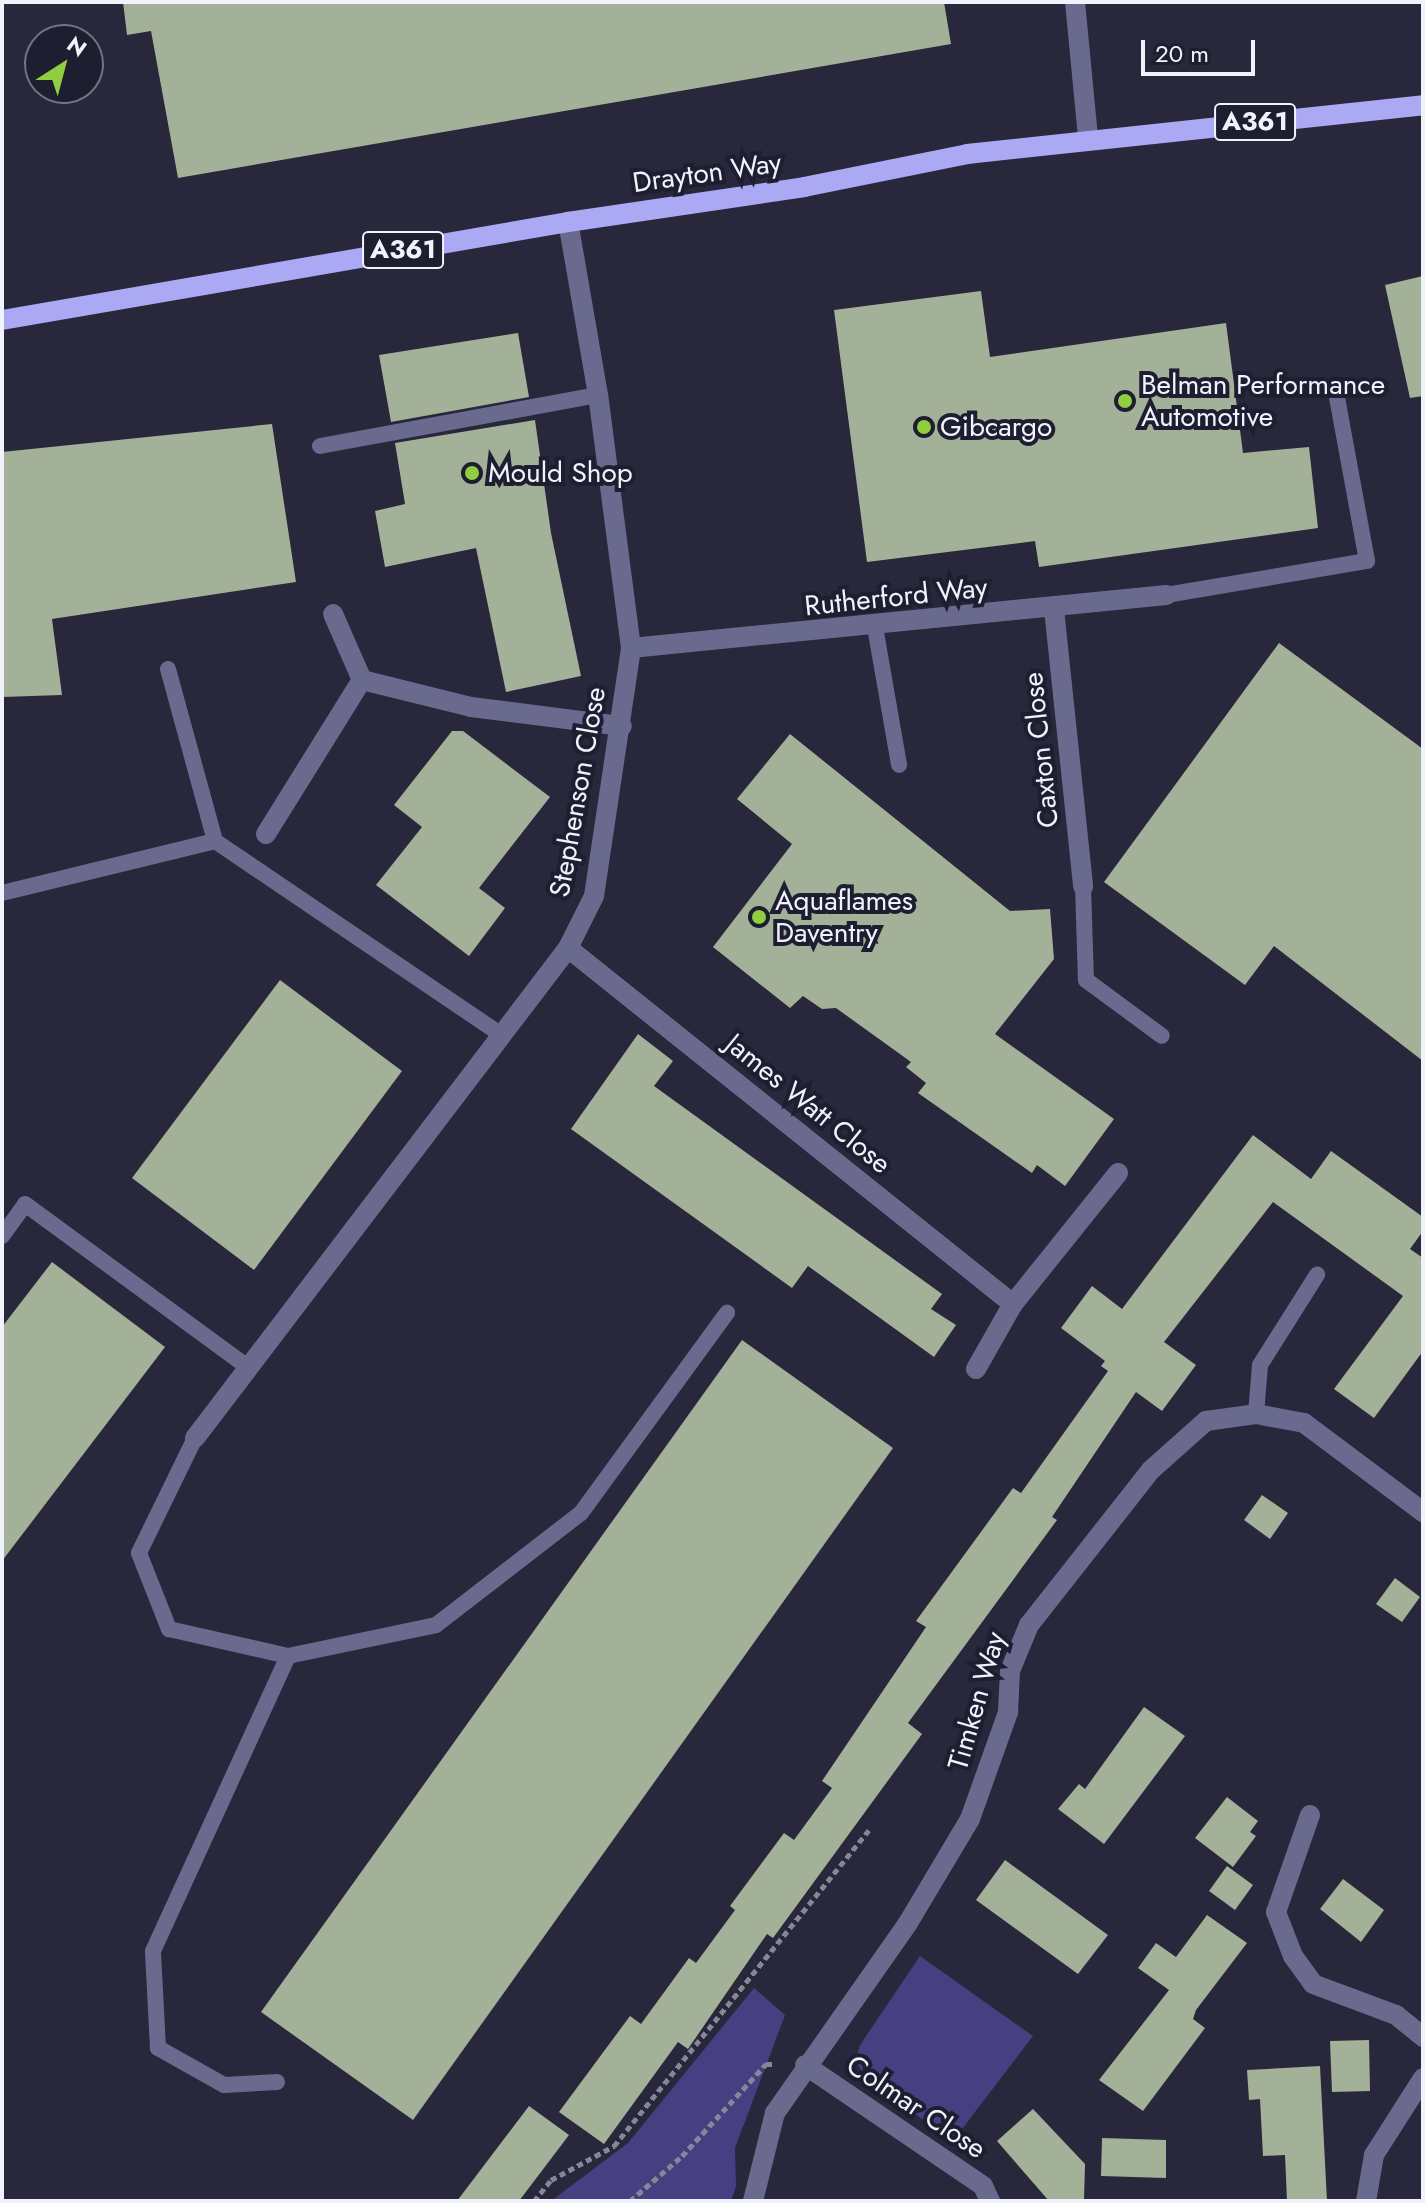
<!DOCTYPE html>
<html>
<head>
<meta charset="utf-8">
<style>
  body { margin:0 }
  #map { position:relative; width:1425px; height:2203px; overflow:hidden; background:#28273b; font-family:Jost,sans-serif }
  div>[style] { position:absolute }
  .green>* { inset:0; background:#464082 }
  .building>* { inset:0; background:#a4b199 }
  .path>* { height:5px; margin-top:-2.5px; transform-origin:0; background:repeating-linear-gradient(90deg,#868696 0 6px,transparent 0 10px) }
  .service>* { height:16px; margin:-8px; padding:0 8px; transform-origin:8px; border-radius:8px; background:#6a6a8e }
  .minor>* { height:20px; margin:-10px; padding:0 10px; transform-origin:10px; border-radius:10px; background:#6a6a8e }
  .primary>* { height:20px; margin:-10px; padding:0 10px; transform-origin:10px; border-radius:10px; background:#aba9f3 }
  .dots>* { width:22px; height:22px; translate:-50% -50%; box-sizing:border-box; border:4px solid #1e1e31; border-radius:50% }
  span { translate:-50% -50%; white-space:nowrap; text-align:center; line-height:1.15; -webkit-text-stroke:8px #1e1e31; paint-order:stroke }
  .shield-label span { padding:2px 6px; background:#1e1e31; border:2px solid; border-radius:6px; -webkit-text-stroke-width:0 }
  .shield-label { font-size:26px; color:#f2f2fd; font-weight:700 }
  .street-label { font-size:28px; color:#f2f2fd }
  .poi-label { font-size:28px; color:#f2f2fd }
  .left { translate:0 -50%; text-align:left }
  .frame { position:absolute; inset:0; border:4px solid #f2f2fd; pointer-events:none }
  .north { position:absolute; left:24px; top:24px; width:80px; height:80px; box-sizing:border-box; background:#1e1e31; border:2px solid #737383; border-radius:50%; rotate:36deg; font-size:22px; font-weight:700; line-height:32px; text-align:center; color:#f2f2fd }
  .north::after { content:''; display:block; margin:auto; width:28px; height:36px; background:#90cd41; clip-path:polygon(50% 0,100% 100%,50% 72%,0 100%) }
  .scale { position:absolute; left:1141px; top:40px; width:114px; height:36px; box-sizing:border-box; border:4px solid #f2f2fd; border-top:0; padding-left:10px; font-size:24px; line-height:28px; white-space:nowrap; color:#f2f2fd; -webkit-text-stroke:6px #1e1e31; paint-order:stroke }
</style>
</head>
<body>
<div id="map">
  <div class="green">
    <i style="clip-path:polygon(920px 1956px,1033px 2036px,952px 2142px,863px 2074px,856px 2060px,860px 2045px)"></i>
    <i style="clip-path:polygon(754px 1988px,785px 2015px,735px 2148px,736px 2186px,731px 2201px,551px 2201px,628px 2143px)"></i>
  </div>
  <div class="building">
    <i style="clip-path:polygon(123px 2px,944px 2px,951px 44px,178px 178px,151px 31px,127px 35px)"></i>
    <i style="clip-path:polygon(1423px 276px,1423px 396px,1410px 398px,1385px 285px)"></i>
    <i style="clip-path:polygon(981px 291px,990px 357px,1226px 323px,1243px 453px,1309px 447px,1318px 528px,1039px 567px,1035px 541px,867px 562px,834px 310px)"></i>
    <i style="clip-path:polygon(518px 333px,529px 397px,391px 422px,379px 355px)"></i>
    <i style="clip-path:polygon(535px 420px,551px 533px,581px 676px,506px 692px,476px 548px,385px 567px,375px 511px,405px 504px,395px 443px)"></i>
    <i style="clip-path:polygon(272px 424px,296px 582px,52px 619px,62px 695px,2px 697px,2px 452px)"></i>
    <i style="clip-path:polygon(1279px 643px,1423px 749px,1423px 1061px,1274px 946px,1245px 985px,1104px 882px)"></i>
    <i style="clip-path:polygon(452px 731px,463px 731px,550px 797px,479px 888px,505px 908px,469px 956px,376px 885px,422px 827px,394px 805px)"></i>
    <i style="clip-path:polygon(790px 734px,1010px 911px,1050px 909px,1054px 959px,995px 1034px,1114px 1119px,1065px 1186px,1037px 1165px,1032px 1173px,918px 1093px,926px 1083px,906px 1067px,911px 1062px,836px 1008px,822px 1009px,803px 996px,790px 1008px,713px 947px,792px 844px,737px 799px)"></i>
    <i style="clip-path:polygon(280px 980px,402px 1071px,254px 1270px,132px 1178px)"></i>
    <i style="clip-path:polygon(638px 1034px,673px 1061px,654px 1086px,942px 1294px,931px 1309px,956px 1325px,934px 1357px,808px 1266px,792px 1288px,571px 1129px)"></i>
    <i style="clip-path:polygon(1253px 1135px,1311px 1179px,1331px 1151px,1423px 1217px,1423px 1231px,1410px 1249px,1423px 1258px,1423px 1351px,1374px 1418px,1334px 1389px,1403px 1296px,1273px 1202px,1164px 1342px,1196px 1365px,1162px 1411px,1136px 1392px,1052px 1517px,1057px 1520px,908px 1723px,922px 1734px,773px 1938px,767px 1934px,688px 2049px,678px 2042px,604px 2144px,559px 2112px,630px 2016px,641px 2024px,689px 1958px,696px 1963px,735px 1910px,730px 1906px,784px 1833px,794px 1840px,832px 1788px,822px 1781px,926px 1627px,916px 1621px,1013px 1488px,1021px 1493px,1108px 1371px,1101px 1366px,1105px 1361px,1061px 1328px,1092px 1286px,1122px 1309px)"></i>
    <i style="clip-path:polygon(52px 1262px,165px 1347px,2px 1561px,2px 1327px)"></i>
    <i style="clip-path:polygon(742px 1340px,893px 1448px,413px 2120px,261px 2012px)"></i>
    <i style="clip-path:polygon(1262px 1495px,1288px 1513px,1270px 1539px,1244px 1520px)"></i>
    <i style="clip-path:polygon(1395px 1578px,1420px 1597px,1402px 1622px,1376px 1604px)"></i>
    <i style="clip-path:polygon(1144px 1707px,1185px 1736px,1104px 1844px,1058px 1809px,1079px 1784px,1085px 1789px)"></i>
    <i style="clip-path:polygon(1227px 1797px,1258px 1821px,1250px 1832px,1256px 1836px,1233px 1867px,1195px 1838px)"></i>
    <i style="clip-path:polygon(1005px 1860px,1108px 1935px,1078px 1974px,976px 1900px)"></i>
    <i style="clip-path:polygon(1227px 1866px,1253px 1885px,1235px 1910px,1209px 1891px)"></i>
    <i style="clip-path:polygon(1343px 1879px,1384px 1910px,1361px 1942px,1320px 1909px)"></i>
    <i style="clip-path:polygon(1207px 1915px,1247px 1943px,1196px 2010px,1193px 2019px,1205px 2028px,1143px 2111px,1099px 2080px,1169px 1990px,1138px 1968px,1156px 1943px,1176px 1957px)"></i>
    <i style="clip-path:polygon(1369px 2040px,1370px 2091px,1332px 2092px,1330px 2041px)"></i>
    <i style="clip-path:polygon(1320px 2066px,1327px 2201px,1287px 2201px,1285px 2155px,1263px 2156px,1260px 2099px,1249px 2100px,1247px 2070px)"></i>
    <i style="clip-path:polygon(529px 2106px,569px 2135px,519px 2201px,457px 2201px)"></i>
    <i style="clip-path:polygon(1033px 2109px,1085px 2164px,1084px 2201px,1049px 2201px,997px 2141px)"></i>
    <i style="clip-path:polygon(1102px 2138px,1166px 2140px,1166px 2178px,1101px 2176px)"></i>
  </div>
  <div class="path">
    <i style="left:534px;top:2201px;width:27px;rotate:-51deg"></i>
    <i style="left:551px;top:2180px;width:72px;rotate:-28.4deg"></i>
    <i style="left:614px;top:2146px;width:406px;rotate:-51.1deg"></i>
    <i style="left:630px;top:2201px;width:69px;rotate:-40.9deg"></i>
    <i style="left:682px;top:2156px;width:125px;rotate:-47.6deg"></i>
    <i style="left:766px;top:2064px;width:9px"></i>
  </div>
  <div class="service">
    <i style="left:320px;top:446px;width:283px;rotate:-10.4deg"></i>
    <i style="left:1166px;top:595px;width:204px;rotate:-9.6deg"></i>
    <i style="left:1367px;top:561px;width:177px;rotate:-100.4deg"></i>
    <i style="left:875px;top:627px;width:140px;rotate:80.1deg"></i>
    <i style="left:168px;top:669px;width:178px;rotate:74.7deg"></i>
    <i style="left:215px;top:841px;width:346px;rotate:34.1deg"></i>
    <i style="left:1083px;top:886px;width:94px;rotate:88.2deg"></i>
    <i style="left:1086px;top:980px;width:94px;rotate:36.4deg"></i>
    <i style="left:2px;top:893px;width:219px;rotate:-13.7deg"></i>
    <i style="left:2px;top:1236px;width:39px;rotate:-54deg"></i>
    <i style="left:25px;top:1204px;width:278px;rotate:36.2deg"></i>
    <i style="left:1256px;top:1414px;width:49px;rotate:-85.3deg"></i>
    <i style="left:1260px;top:1365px;width:107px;rotate:-57.7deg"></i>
    <i style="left:195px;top:1438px;width:128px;rotate:116deg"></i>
    <i style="left:139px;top:1553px;width:82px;rotate:68.5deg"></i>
    <i style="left:169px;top:1629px;width:122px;rotate:12.8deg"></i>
    <i style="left:288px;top:1656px;width:151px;rotate:-11.8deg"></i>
    <i style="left:436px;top:1625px;width:183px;rotate:-37.7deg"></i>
    <i style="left:581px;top:1513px;width:248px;rotate:-53.9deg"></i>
    <i style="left:277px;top:2082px;width:53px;rotate:176.8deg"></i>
    <i style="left:224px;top:2085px;width:76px;rotate:-150.7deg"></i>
    <i style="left:158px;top:2048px;width:97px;rotate:-93deg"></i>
    <i style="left:153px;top:1951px;width:324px;rotate:-65.4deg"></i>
  </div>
  <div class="minor">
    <i style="left:1075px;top:2px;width:137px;rotate:84.5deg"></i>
    <i style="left:1054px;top:609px;width:279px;rotate:84deg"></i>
    <i style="left:631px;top:648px;width:538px;rotate:-5.66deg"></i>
    <i style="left:362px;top:680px;width:112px;rotate:13.9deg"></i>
    <i style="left:471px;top:707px;width:152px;rotate:7.2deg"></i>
    <i style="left:266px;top:834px;width:181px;rotate:-58.1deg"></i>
    <i style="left:362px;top:680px;width:72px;rotate:-113.7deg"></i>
    <i style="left:568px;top:948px;width:570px;rotate:38.66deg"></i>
    <i style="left:976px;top:1369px;width:75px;rotate:-60.4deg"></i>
    <i style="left:1013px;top:1304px;width:168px;rotate:-51.3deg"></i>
    <i style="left:195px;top:1438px;width:616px;rotate:-52.72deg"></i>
    <i style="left:568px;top:948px;width:58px;rotate:-63.4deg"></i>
    <i style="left:594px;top:896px;width:251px;rotate:-81.5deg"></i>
    <i style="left:631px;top:648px;width:255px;rotate:-97.4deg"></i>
    <i style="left:598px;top:395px;width:176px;rotate:-99.8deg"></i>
    <i style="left:1310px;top:1815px;width:103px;rotate:109.3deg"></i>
    <i style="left:1276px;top:1912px;width:47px;rotate:68.9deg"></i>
    <i style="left:1293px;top:1956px;width:34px;rotate:54deg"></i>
    <i style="left:1313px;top:1984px;width:89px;rotate:20.5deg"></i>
    <i style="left:1396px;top:2015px;width:35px;rotate:39deg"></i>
    <i style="left:805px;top:2065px;width:215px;rotate:34.2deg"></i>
    <i style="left:983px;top:2186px;width:17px;rotate:65deg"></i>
    <i style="left:753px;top:2201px;width:91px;rotate:-76deg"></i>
    <i style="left:775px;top:2113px;width:232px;rotate:-55deg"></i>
    <i style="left:908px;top:1923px;width:121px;rotate:-59.2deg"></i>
    <i style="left:970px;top:1819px;width:114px;rotate:-70.4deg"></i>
    <i style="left:1008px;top:1712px;width:41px;rotate:-87.2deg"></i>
    <i style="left:1010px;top:1671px;width:50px;rotate:-67.6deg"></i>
    <i style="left:1029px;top:1625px;width:197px;rotate:-51.8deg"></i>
    <i style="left:1151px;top:1470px;width:74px;rotate:-41.7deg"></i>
    <i style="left:1206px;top:1421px;width:50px;rotate:-8deg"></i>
    <i style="left:1256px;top:1414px;width:49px;rotate:10.6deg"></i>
    <i style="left:1304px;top:1423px;width:149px;rotate:36.8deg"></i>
    <i style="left:1366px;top:2201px;width:47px;rotate:-80.1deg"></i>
    <i style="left:1374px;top:2155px;width:91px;rotate:-57.5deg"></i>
  </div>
  <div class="primary">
    <i style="left:2px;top:320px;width:574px;rotate:-9.82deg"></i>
    <i style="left:568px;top:222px;width:239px;rotate:-8.4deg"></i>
    <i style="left:804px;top:187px;width:166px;rotate:-11.4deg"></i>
    <i style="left:967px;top:154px;width:459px;rotate:-6.1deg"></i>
  </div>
  <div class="dots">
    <i style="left:1125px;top:401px;background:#90cd41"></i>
    <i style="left:924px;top:427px;background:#90cd41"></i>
    <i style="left:472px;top:473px;background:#90cd41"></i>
    <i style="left:759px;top:917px;background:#90cd41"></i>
  </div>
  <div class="shield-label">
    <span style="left:1255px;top:122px">A361</span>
    <span style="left:403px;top:250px">A361</span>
  </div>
  <div class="street-label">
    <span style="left:707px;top:173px;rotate:-8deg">Drayton Way</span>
    <span style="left:896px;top:597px;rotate:-6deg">Rutherford Way</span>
    <span style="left:1041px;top:750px;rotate:-96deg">Caxton Close</span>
    <span style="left:578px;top:792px;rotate:-80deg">Stephenson Close</span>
    <span style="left:808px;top:1104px;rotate:39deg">James Watt Close</span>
    <span style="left:977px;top:1701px;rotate:-74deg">Timken Way</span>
    <span style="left:916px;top:2107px;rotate:34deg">Colmar Close</span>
  </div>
  <div class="poi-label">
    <span class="left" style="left:1141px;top:401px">Belman Performance<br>Automotive</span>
    <span class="left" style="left:940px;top:427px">Gibcargo</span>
    <span class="left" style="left:488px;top:473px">Mould Shop</span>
    <span class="left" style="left:775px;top:917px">Aquaflames<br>Daventry</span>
  </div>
  <div class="frame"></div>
  <div class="north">N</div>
  <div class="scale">20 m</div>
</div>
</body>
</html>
